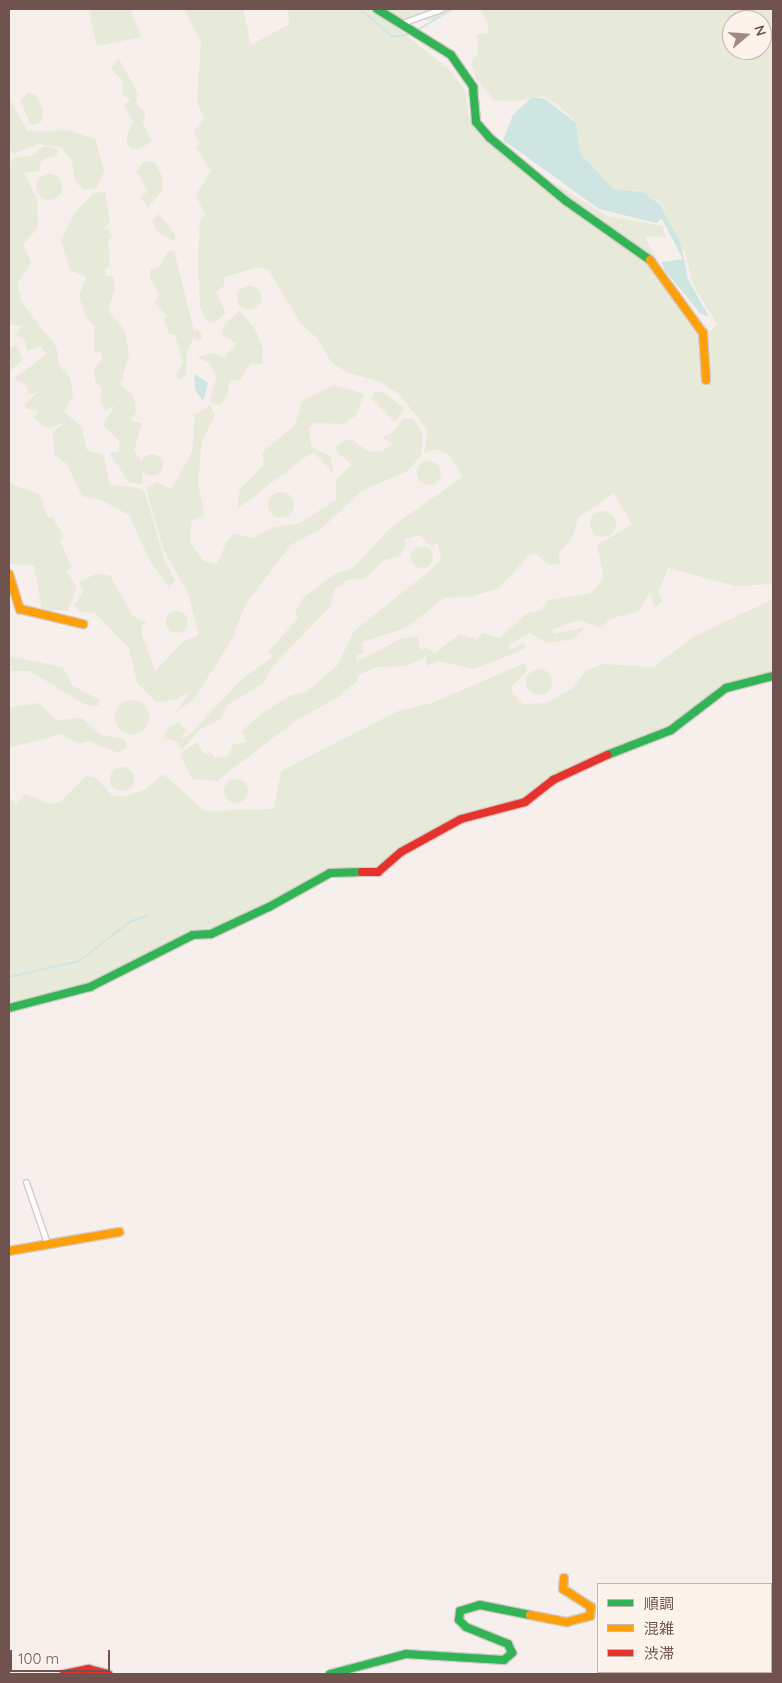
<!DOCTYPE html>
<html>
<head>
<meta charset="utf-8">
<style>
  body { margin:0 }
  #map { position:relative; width:782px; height:1683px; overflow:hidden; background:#f6efec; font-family:Quicksand,"Noto Sans JP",sans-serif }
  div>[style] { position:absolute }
  .green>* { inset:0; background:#e7ead8 }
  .round { border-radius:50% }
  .water>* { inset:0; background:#cfe5e2 }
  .stream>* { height:2px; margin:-1px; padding:0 1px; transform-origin:1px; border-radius:1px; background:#cfe5e2 }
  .roads { filter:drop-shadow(1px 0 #d4cbc8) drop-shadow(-1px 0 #d4cbc8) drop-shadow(0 1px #d4cbc8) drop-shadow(0 -1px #d4cbc8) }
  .street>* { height:5px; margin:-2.5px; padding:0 2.5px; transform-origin:2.5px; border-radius:2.5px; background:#fefdfc }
  .fast>* { height:8px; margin:-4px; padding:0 4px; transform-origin:4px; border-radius:4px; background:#30b455 }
  .slow>* { height:8px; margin:-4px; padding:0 4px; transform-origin:4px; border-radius:4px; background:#ff9f0a }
  .jam>* { height:8px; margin:-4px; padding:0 4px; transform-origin:4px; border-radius:4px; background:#e5322d }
  span { translate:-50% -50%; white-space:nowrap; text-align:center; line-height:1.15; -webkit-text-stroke:4px #fdf3ed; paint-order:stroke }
  .frame { position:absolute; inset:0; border:10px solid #70534f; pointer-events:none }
  .legend { position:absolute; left:597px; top:1583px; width:175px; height:90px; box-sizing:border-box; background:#fdf3ed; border:1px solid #c5b3ae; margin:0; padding:6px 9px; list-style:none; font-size:15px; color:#70534f }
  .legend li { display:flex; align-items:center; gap:10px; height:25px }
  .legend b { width:25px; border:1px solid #c5b3ae }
  .north { position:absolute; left:722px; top:10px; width:50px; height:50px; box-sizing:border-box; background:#fdf3ed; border:1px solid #c5b3ae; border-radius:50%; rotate:72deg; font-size:14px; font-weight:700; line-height:20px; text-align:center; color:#70534f }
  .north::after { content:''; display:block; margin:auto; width:18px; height:22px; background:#9f8a86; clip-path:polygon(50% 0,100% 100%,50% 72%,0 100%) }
  .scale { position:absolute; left:10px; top:1650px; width:100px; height:22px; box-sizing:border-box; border:2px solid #70534f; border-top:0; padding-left:6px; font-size:15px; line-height:18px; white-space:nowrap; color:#70534f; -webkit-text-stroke:4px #fdf3ed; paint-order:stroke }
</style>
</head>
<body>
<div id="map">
  <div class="green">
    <i style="clip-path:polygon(89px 9px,130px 9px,141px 37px,97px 46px)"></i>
    <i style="clip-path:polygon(evenodd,184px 9px,243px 9px,251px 45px,289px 24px,288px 9px,373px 9px,450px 70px,465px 90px,469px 119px,543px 176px,607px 216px,662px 226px,666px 238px,645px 236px,667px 281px,710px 331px,717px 324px,693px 285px,686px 255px,660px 202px,636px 190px,612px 190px,578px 150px,577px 123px,558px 105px,543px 96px,512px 102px,494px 100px,476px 79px,471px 61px,478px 54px,477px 34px,488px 34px,488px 22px,480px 9px,773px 9px,773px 584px,735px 586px,668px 568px,658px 593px,663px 600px,655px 608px,650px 593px,638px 611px,610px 619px,601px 628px,579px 620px,552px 630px,555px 634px,586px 627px,573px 639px,547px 643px,530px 633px,508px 645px,511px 649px,525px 643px,523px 650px,474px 669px,437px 661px,427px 666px,426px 656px,407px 666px,377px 667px,358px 675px,358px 680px,337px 698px,295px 721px,217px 781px,192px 779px,180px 754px,197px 742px,205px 755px,210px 751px,215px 758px,228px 756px,232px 745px,246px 742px,242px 731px,258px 716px,289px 696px,306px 692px,337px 666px,354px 631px,433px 568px,441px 559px,438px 543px,431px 546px,419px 535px,403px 540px,407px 544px,399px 557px,384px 560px,366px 578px,347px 580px,335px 589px,330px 607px,271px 668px,264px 683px,226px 706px,222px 718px,199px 730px,182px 750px,177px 742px,164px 738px,168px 729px,178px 722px,186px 730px,180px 739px,189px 735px,243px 678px,271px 658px,273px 655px,268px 652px,298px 618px,295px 611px,304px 597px,335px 574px,352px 569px,391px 527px,463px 477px,449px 455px,435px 449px,424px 453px,428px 431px,400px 395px,379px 381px,348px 373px,331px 362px,318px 339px,301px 324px,268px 269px,258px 267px,225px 277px,224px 286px,216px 292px,226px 313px,214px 323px,206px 320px,200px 306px,198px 264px,200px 220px,205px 215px,196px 195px,211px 171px,196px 147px,200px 142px,194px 131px,204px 118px,197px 102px,201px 42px,184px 9px,732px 20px,762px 20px,762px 50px,732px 50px,732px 20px,184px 9px,614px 493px,632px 524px,597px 545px,604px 578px,591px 593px,549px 600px,539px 611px,527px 613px,500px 638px,482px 633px,477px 640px,460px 634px,435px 653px,426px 647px,421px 651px,418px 636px,400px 639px,357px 662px,356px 656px,364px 652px,362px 642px,406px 628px,444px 598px,471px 597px,499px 588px,529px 555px,534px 553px,550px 565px,560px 564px,559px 553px,574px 534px,578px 518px,614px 493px)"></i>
    <i style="clip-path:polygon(388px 9px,454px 9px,431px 20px,399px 19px)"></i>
    <i style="clip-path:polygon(119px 59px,138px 93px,136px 104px,143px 109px,146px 118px,142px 122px,152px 141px,138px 150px,130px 148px,126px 139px,133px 121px,124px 106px,130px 99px,122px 94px,124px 83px,111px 68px)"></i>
    <i style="clip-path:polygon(28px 92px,37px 96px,43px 111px,41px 122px,31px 125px,20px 101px)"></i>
    <i style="clip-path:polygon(9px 98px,27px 131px,68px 130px,95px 139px,104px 171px,97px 188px,85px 190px,75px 182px,72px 161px,61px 147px,38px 144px,13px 154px,9px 148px)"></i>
    <i style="clip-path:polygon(44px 146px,59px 149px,56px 156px,42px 160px,39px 171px,24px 173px,37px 199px,38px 228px,23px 244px,31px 263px,17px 284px,22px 302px,57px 348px,58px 364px,70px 378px,73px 395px,64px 412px,81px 426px,87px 450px,104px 455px,110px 485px,139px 488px,145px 493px,165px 561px,175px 580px,169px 588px,150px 561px,129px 515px,101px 500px,82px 496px,67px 464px,55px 455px,52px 432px,66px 422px,48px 428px,39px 422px,34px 418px,39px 411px,26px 409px,25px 404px,39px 392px,28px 394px,27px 386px,14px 379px,46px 354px,41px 346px,27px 351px,25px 341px,16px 334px,22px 326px,9px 325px,9px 165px,13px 158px,32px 156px)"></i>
    <i style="clip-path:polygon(145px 161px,154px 162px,162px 176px,163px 189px,148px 208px,141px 197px,148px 191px,136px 171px)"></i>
    <i class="round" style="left:36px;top:174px;width:26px;height:26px"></i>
    <i style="clip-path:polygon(105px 192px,110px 222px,102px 231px,108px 229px,112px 235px,108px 242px,110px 265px,105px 269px,106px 275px,114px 277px,115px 288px,108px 310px,125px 331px,129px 356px,120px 384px,134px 396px,136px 412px,131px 421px,142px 423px,134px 451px,141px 460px,143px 485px,129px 482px,109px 453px,119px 452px,119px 441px,103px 425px,115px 406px,105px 410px,100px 397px,103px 390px,95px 381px,94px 368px,103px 358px,100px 352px,94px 353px,95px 328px,85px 315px,79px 296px,86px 277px,70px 270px,61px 240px,75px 212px,93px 193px)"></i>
    <i style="clip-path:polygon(159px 214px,175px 235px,174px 241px,157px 232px,152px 221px)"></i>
    <i style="clip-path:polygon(174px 250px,194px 331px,198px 329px,203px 338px,198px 341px,194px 337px,187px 352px,186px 374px,180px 380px,176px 375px,183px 363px,175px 335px,169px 334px,164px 320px,167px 316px,155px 303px,159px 294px,150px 277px,150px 270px,160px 266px,167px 252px)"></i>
    <i class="round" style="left:237px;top:286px;width:24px;height:24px"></i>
    <i style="clip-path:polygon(240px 310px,256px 331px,263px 349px,262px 365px,251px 363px,240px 380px,229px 381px,228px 393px,220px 406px,209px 401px,217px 376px,209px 363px,197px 357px,214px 353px,224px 357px,237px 344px,222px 334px,224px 325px)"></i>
    <i style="clip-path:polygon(17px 345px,23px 359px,9px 372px,9px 347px)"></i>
    <i style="clip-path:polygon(334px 385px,364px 394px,356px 416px,344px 424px,315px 423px,309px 428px,311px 446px,331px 457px,334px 475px,315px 453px,308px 455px,237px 509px,240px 489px,264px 465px,262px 452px,295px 425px,302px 401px)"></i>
    <i style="clip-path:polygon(375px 392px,383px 392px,404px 408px,395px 422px,371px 398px)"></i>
    <i style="clip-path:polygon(210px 405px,215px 415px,202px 442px,198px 484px,204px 514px,191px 522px,190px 543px,204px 561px,217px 564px,228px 539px,235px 534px,253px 538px,274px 527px,298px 524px,336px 500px,336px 480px,352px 465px,337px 452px,336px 447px,342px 442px,351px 439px,369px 452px,383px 450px,393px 444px,382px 438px,394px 431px,403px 418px,414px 419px,423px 434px,421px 456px,406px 472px,363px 490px,322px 528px,291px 545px,246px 603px,232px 639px,194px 699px,175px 713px,188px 696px,187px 692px,178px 699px,157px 703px,137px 683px,129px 648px,95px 613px,80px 612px,74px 605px,83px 593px,79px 582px,96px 574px,110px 575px,132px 615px,147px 623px,141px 626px,142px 635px,155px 671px,184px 641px,199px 635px,188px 593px,164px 551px,146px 488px,157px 482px,171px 489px,192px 452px,195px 415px)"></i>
    <i class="round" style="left:141px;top:454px;width:22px;height:22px"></i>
    <i class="round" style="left:417px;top:461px;width:24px;height:24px"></i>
    <i style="clip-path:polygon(9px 483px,39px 494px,48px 518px,52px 517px,64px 536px,60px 541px,72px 568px,66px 571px,77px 587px,68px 611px,42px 609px,34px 566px,9px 564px)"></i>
    <i class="round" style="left:268px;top:492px;width:26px;height:26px"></i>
    <i class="round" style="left:590px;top:511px;width:26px;height:26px"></i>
    <i class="round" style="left:411px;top:546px;width:22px;height:22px"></i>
    <i style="clip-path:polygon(773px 599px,773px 672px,730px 684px,668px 729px,592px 758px,526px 799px,460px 816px,377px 869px,333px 869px,269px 904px,134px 960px,88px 984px,9px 1005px,9px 796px,16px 805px,25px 794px,50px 804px,60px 802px,86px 776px,96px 778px,112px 795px,123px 797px,144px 790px,163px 774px,205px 811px,274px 809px,281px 771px,398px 711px,432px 703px,525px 663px,527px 671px,512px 686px,512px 693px,523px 704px,547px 703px,571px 689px,587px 670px,603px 664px,653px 667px,695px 636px)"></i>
    <i class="round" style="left:166px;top:611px;width:22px;height:22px"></i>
    <i style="clip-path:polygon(9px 656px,63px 667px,73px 686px,100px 700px,99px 707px,84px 704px,30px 671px,12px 671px)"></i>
    <i class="round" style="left:526px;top:669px;width:26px;height:26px"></i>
    <i class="round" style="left:115px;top:700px;width:34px;height:34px"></i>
    <i style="clip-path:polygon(38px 703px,57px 720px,82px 718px,101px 735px,124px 739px,127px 748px,118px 753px,90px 741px,79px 744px,62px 734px,9px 748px,9px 708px)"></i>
    <i class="round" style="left:110px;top:767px;width:24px;height:24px"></i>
    <i class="round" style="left:224px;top:779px;width:24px;height:24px"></i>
  </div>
  <div class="water">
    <i style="clip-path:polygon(532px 97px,545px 99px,576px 123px,580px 153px,613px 189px,642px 192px,660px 204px,681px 244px,688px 279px,709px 317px,700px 313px,664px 269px,662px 262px,683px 259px,662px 219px,656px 223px,599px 209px,503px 140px,513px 115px)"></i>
    <i style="clip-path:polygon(194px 374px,208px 383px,203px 401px,195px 389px)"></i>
  </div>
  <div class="stream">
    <i style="left:360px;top:9px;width:43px;rotate:40.3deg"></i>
    <i style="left:393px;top:37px;width:20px;rotate:-9deg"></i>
    <i style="left:416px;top:31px;width:42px;rotate:-31.4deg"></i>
    <i style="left:9px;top:977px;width:72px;rotate:-12.9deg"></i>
    <i style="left:79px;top:961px;width:66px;rotate:-37.6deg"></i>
    <i style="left:131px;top:921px;width:19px;rotate:-18deg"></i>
  </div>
  <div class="roads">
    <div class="street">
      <i style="left:402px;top:23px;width:41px;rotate:-19.7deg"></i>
      <i style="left:26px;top:1182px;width:65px;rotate:71deg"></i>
    </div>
    <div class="fast">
      <i style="left:377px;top:9px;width:87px;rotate:31.9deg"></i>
      <i style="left:451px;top:55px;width:39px;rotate:55deg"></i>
      <i style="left:473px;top:87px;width:35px;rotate:85deg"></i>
      <i style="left:476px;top:122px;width:21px;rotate:49deg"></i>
      <i style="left:490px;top:138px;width:99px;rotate:39.7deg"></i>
      <i style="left:566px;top:201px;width:103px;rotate:35.1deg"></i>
      <i style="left:607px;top:755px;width:69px;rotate:-21.3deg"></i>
      <i style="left:671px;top:730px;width:69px;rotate:-37.4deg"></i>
      <i style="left:726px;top:688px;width:49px;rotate:-14.3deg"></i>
      <i style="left:9px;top:1008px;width:84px;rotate:-14.5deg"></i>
      <i style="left:90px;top:987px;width:115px;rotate:-26.8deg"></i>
      <i style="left:193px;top:935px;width:18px;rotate:-3deg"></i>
      <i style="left:211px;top:934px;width:64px;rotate:-25deg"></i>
      <i style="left:269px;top:907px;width:70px;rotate:-29.1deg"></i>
      <i style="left:330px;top:873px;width:32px;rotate:-2deg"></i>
      <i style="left:330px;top:1674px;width:79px;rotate:-14.7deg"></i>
      <i style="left:406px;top:1654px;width:98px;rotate:3.5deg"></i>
      <i style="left:504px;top:1660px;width:11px;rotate:-41deg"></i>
      <i style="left:512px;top:1653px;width:10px;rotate:-114deg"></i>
      <i style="left:508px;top:1644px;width:45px;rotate:-158deg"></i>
      <i style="left:466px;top:1627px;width:10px;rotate:-135deg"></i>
      <i style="left:459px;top:1620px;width:9px;rotate:-84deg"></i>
      <i style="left:460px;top:1611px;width:21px;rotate:-17deg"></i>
      <i style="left:480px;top:1605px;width:51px;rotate:11.3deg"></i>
    </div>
    <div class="slow">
      <i style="left:650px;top:260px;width:90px;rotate:54deg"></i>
      <i style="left:703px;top:333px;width:47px;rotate:86.3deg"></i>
      <i style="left:9px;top:574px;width:37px;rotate:73deg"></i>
      <i style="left:20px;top:609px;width:65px;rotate:13.4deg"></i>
      <i style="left:9px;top:1251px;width:112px;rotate:-9.8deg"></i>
      <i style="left:530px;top:1615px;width:38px;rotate:11deg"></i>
      <i style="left:567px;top:1622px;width:24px;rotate:-15deg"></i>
      <i style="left:590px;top:1616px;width:9px;rotate:-84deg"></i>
      <i style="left:591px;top:1607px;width:33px;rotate:-147deg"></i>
      <i style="left:563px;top:1589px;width:11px;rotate:-85deg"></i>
    </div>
    <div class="jam">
      <i style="left:362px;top:872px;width:16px"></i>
      <i style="left:378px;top:872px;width:30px;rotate:-41deg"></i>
      <i style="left:401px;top:852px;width:68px;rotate:-28.8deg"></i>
      <i style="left:461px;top:819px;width:66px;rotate:-14.9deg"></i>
      <i style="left:525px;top:802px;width:36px;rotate:-38deg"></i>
      <i style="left:553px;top:780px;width:60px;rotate:-24.8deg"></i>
      <i style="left:64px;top:1674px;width:25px;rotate:-12deg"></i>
      <i style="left:88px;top:1669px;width:21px;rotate:14deg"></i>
    </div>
  </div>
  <div class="frame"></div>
  <ul class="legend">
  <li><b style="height:6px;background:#30b455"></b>順調</li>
  <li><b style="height:6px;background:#ff9f0a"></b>混雑</li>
  <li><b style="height:6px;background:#e5322d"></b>渋滞</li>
  </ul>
  <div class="north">N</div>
  <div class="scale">100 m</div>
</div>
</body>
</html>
